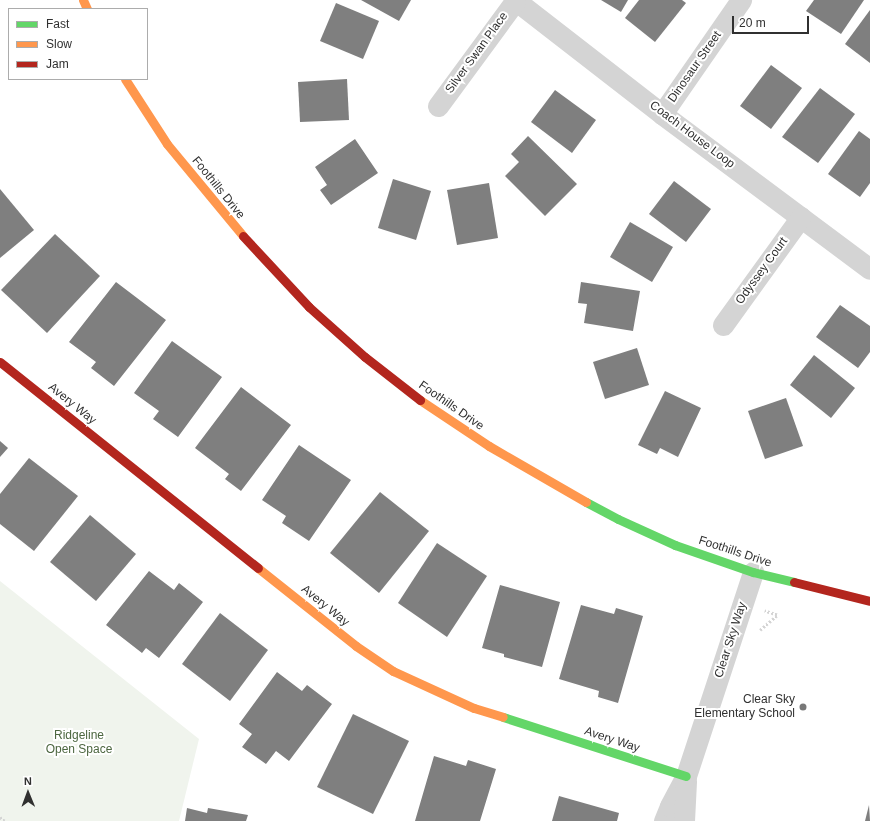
<!DOCTYPE html>
<html>
<head>
<meta charset="utf-8">
<style>
  body { margin:0 }
  #map { position:relative; width:870px; height:821px; overflow:hidden; background:#fff; font-family:Helvetica,sans-serif }
  div>[style] { position:absolute }
  .green>* { inset:0; background:#f0f4ed }
  .building>* { inset:0; background:#7f7f7f }
  .path>* { height:2.5px; margin-top:-1.25px; transform-origin:0; background:repeating-linear-gradient(90deg,#d4d4d4 0 2px,transparent 0 4px) }
  .street>* { height:21px; margin:-10.5px; padding:0 10.5px; transform-origin:10.5px; border-radius:10.5px; background:#d4d4d4 }
  .fast>* { height:9px; margin:-4.5px; padding:0 4.5px; transform-origin:4.5px; border-radius:4.5px; background:#63d668 }
  .slow>* { height:9px; margin:-4.5px; padding:0 4.5px; transform-origin:4.5px; border-radius:4.5px; background:#ff974d }
  .jam>* { height:9px; margin:-4.5px; padding:0 4.5px; transform-origin:4.5px; border-radius:4.5px; background:#b3261e }
  .dots>* { width:11px; height:11px; translate:-50% -50%; box-sizing:border-box; border:2px solid #fff; border-radius:50% }
  span { translate:-50% -50%; white-space:nowrap; text-align:center; line-height:1.15; -webkit-text-stroke:4px #fff; paint-order:stroke }
  .street-label { font-size:12px; color:#303030 }
  .poi-label { font-size:12px; color:#303030 }
  .right { translate:-100% -50%; text-align:right }
  .park-label { font-size:12px; color:#4d6741 }
  .legend { position:absolute; left:8px; top:8px; width:140px; height:72px; box-sizing:border-box; background:#fff; border:1px solid #acacac; margin:0; padding:5px 7px; list-style:none; font-size:12px; color:#303030 }
  .legend li { display:flex; align-items:center; gap:8px; height:20px }
  .legend b { width:20px; border:1px solid #acacac }
  .north { position:absolute; left:8px; top:773px; width:40px; height:40px; -webkit-text-stroke:3px #fff; paint-order:stroke; rotate:359deg; font-size:11px; font-weight:700; line-height:16px; text-align:center; color:#303030 }
  .north::after { content:''; display:block; margin:auto; width:14px; height:18px; background:#303030; clip-path:polygon(50% 0,100% 100%,50% 72%,0 100%) }
  .scale { position:absolute; left:732px; top:16px; width:77px; height:18px; box-sizing:border-box; border:2px solid #303030; border-top:0; padding-left:5px; font-size:12px; line-height:14px; white-space:nowrap; color:#303030; -webkit-text-stroke:3px #fff; paint-order:stroke }
</style>
</head>
<body>
<div id="map">
  <div class="green">
    <i style="clip-path:polygon(0 581px,199px 739px,179px 821px,0 821px)"></i>
  </div>
  <div class="building">
    <i style="clip-path:polygon(361px 0,411px 0,399px 21px)"></i>
    <i style="clip-path:polygon(601px 0,628px 0,621px 12px)"></i>
    <i style="clip-path:polygon(639px 0,682px 0,686px 3px,655px 42px,625px 18px)"></i>
    <i style="clip-path:polygon(814px 0,864px 0,841px 34px,806px 11px)"></i>
    <i style="clip-path:polygon(336px 3px,379px 21px,363px 59px,320px 41px)"></i>
    <i style="clip-path:polygon(870px 10px,870px 63px,845px 44px)"></i>
    <i style="clip-path:polygon(771px 65px,802px 88px,771px 129px,740px 106px)"></i>
    <i style="clip-path:polygon(347px 79px,349px 120px,300px 122px,298px 82px)"></i>
    <i style="clip-path:polygon(820px 88px,855px 114px,818px 163px,782px 137px)"></i>
    <i style="clip-path:polygon(555px 90px,596px 120px,572px 153px,531px 122px)"></i>
    <i style="clip-path:polygon(859px 131px,870px 139px,870px 183px,860px 197px,828px 174px)"></i>
    <i style="clip-path:polygon(528px 136px,577px 184px,545px 216px,505px 176px,519px 162px,511px 154px)"></i>
    <i style="clip-path:polygon(355px 139px,378px 173px,331px 205px,320px 190px,327px 185px,315px 167px)"></i>
    <i style="clip-path:polygon(393px 179px,431px 191px,416px 240px,378px 228px)"></i>
    <i style="clip-path:polygon(674px 181px,711px 209px,686px 242px,649px 214px)"></i>
    <i style="clip-path:polygon(489px 183px,498px 238px,457px 245px,447px 190px)"></i>
    <i style="clip-path:polygon(0 189px,34px 230px,0 258px)"></i>
    <i style="clip-path:polygon(630px 222px,673px 247px,652px 282px,610px 257px)"></i>
    <i style="clip-path:polygon(55px 234px,100px 276px,47px 333px,1px 290px)"></i>
    <i style="clip-path:polygon(116px 282px,166px 320px,114px 386px,91px 368px,96px 362px,69px 342px)"></i>
    <i style="clip-path:polygon(581px 282px,640px 291px,633px 331px,584px 323px,587px 304px,578px 303px)"></i>
    <i style="clip-path:polygon(840px 305px,870px 326px,870px 352px,858px 368px,816px 337px)"></i>
    <i style="clip-path:polygon(172px 341px,222px 377px,178px 437px,153px 419px,159px 411px,134px 393px)"></i>
    <i style="clip-path:polygon(637px 348px,649px 385px,605px 399px,593px 362px)"></i>
    <i style="clip-path:polygon(814px 355px,855px 388px,831px 418px,790px 385px)"></i>
    <i style="clip-path:polygon(241px 387px,291px 425px,241px 491px,225px 479px,229px 474px,195px 448px)"></i>
    <i style="clip-path:polygon(665px 391px,701px 408px,678px 457px,660px 448px,657px 454px,638px 445px)"></i>
    <i style="clip-path:polygon(786px 398px,803px 446px,765px 459px,748px 411px)"></i>
    <i style="clip-path:polygon(0 441px,8px 448px,0 457px)"></i>
    <i style="clip-path:polygon(299px 445px,351px 480px,309px 541px,282px 523px,286px 516px,262px 500px)"></i>
    <i style="clip-path:polygon(29px 458px,78px 496px,34px 551px,0 524px,0 494px)"></i>
    <i style="clip-path:polygon(380px 492px,429px 531px,379px 593px,330px 553px)"></i>
    <i style="clip-path:polygon(90px 515px,136px 554px,96px 601px,50px 562px)"></i>
    <i style="clip-path:polygon(437px 543px,487px 576px,447px 637px,398px 603px)"></i>
    <i style="clip-path:polygon(149px 571px,174px 590px,179px 583px,203px 602px,159px 658px,146px 648px,142px 653px,106px 625px)"></i>
    <i style="clip-path:polygon(500px 585px,560px 602px,542px 667px,504px 657px,504px 654px,482px 648px)"></i>
    <i style="clip-path:polygon(581px 605px,614px 614px,616px 608px,643px 616px,618px 703px,598px 697px,599px 691px,559px 679px)"></i>
    <i style="clip-path:polygon(220px 613px,268px 650px,230px 701px,182px 664px)"></i>
    <i style="clip-path:polygon(277px 672px,302px 691px,307px 685px,332px 704px,289px 761px,276px 751px,266px 764px,242px 747px,252px 734px,239px 724px)"></i>
    <i style="clip-path:polygon(353px 714px,409px 741px,373px 814px,317px 787px)"></i>
    <i style="clip-path:polygon(434px 756px,466px 766px,468px 760px,496px 769px,480px 821px,415px 821px)"></i>
    <i style="clip-path:polygon(559px 796px,619px 813px,617px 821px,552px 821px)"></i>
    <i style="clip-path:polygon(869px 805px,870px 821px,865px 821px)"></i>
    <i style="clip-path:polygon(187px 808px,207px 813px,208px 808px,248px 815px,246px 821px,185px 821px)"></i>
  </div>
  <div class="path">
    <i style="left:760px;top:630px;width:23px;rotate:-41deg"></i>
    <i style="left:777px;top:615px;width:13px;rotate:-162deg"></i>
    <i style="left:0;top:817px;width:6px;rotate:39deg"></i>
  </div>
  <div class="street">
    <i style="left:515px;top:0;width:186px;rotate:37.8deg"></i>
    <i style="left:662px;top:114px;width:259px;rotate:36.7deg"></i>
    <i style="left:438px;top:106px;width:130px;rotate:-53.7deg"></i>
    <i style="left:662px;top:114px;width:139px;rotate:-55.3deg"></i>
    <i style="left:723px;top:325px;width:133px;rotate:-54.2deg"></i>
    <i style="left:664px;top:821px;width:16px;rotate:-68deg"></i>
    <i style="left:670px;top:806px;width:34px;rotate:-62deg"></i>
    <i style="left:686px;top:776px;width:215px;rotate:-71.8deg"></i>
    <i style="left:684px;top:821px;width:40px;rotate:-87.1deg"></i>
  </div>
  <div class="fast">
    <i style="left:586px;top:502px;width:36px;rotate:28deg"></i>
    <i style="left:618px;top:519px;width:63px;rotate:24.5deg"></i>
    <i style="left:675px;top:545px;width:83px;rotate:19.1deg"></i>
    <i style="left:753px;top:572px;width:42px;rotate:13.7deg"></i>
    <i style="left:503px;top:717px;width:192px;rotate:17.9deg"></i>
  </div>
  <div class="slow">
    <i style="left:83px;top:0;width:10px;rotate:66deg"></i>
    <i style="left:125px;top:79px;width:77px;rotate:57.1deg"></i>
    <i style="left:167px;top:144px;width:119px;rotate:50.4deg"></i>
    <i style="left:420px;top:400px;width:83px;rotate:33.7deg"></i>
    <i style="left:489px;top:446px;width:112px;rotate:30deg"></i>
    <i style="left:258px;top:568px;width:125px;rotate:38.5deg"></i>
    <i style="left:356px;top:646px;width:45px;rotate:34deg"></i>
    <i style="left:393px;top:671px;width:89px;rotate:24.6deg"></i>
    <i style="left:474px;top:708px;width:30px;rotate:17deg"></i>
  </div>
  <div class="jam">
    <i style="left:243px;top:236px;width:97px;rotate:47.1deg"></i>
    <i style="left:309px;top:307px;width:75px;rotate:41.8deg"></i>
    <i style="left:365px;top:357px;width:70px;rotate:38deg"></i>
    <i style="left:0;top:362px;width:330px;rotate:38.6deg"></i>
    <i style="left:794px;top:582px;width:78px;rotate:14deg"></i>
  </div>
  <div class="dots">
    <i style="left:803px;top:707px;background:#787878"></i>
  </div>
  <div class="street-label">
    <span style="left:477px;top:53px;rotate:-54deg">Silver Swan Place</span>
    <span style="left:695px;top:67px;rotate:-55deg">Dinosaur Street</span>
    <span style="left:692px;top:135px;rotate:37deg">Coach House Loop</span>
    <span style="left:218px;top:188px;rotate:51deg">Foothills Drive</span>
    <span style="left:762px;top:271px;rotate:-54deg">Odyssey Court</span>
    <span style="left:72px;top:404px;rotate:39deg">Avery Way</span>
    <span style="left:451px;top:406px;rotate:35deg">Foothills Drive</span>
    <span style="left:735px;top:552px;rotate:18deg">Foothills Drive</span>
    <span style="left:325px;top:606px;rotate:39deg">Avery Way</span>
    <span style="left:731px;top:640px;rotate:-72deg">Clear Sky Way</span>
    <span style="left:612px;top:740px;rotate:18deg">Avery Way</span>
  </div>
  <div class="poi-label">
    <span class="right" style="left:795px;top:707px">Clear Sky<br>Elementary School</span>
  </div>
  <div class="park-label">
    <span style="left:79px;top:743px">Ridgeline<br>Open Space</span>
  </div>
  <ul class="legend">
  <li><b style="height:5px;background:#63d668"></b>Fast</li>
  <li><b style="height:5px;background:#ff974d"></b>Slow</li>
  <li><b style="height:5px;background:#b3261e"></b>Jam</li>
  </ul>
  <div class="north">N</div>
  <div class="scale">20 m</div>
</div>
</body>
</html>
